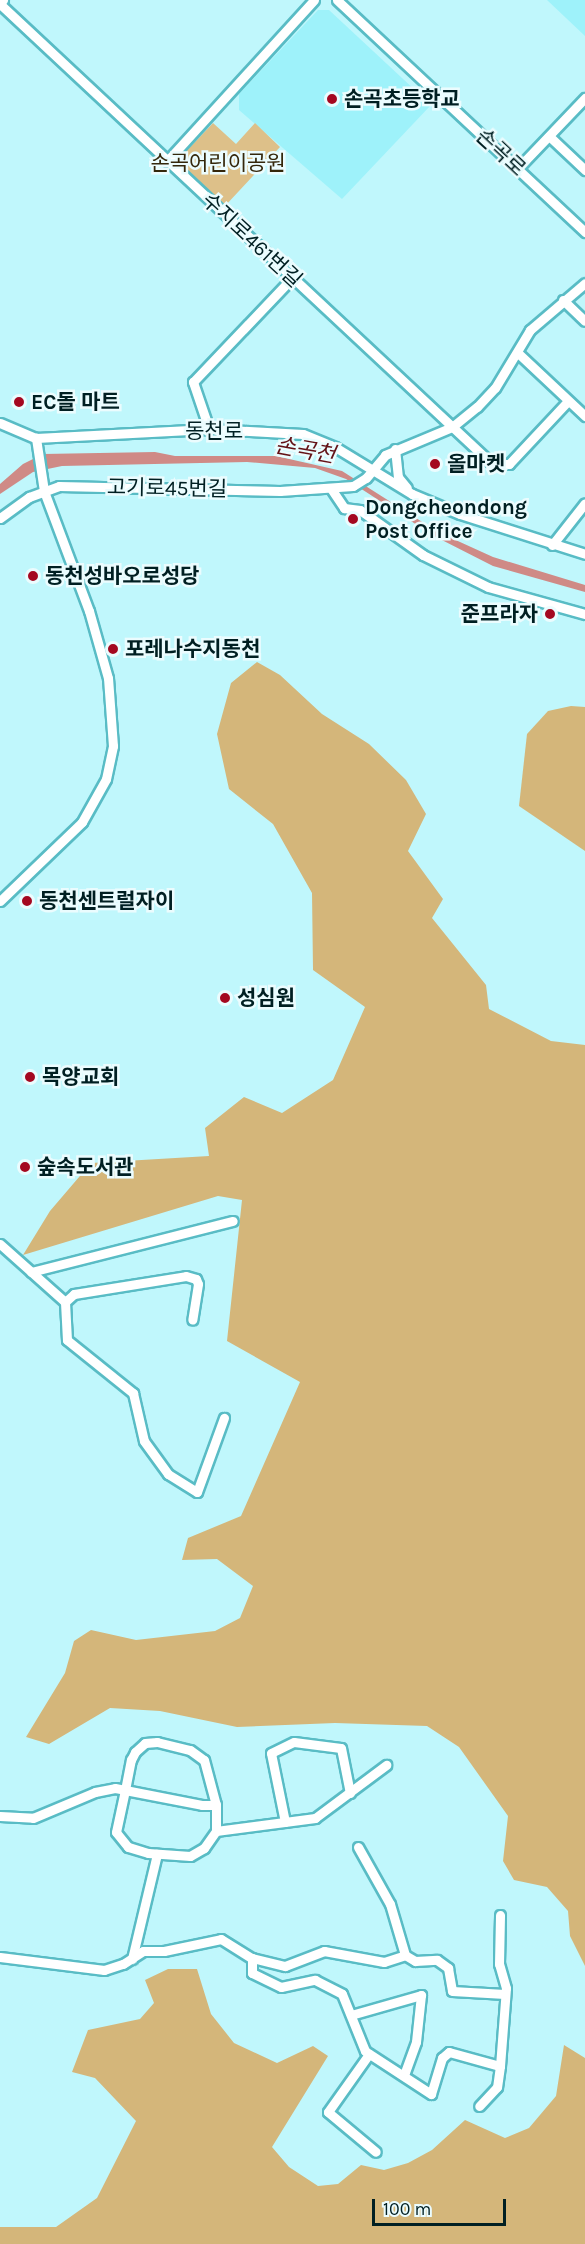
<!DOCTYPE html>
<html>
<head>
<meta charset="utf-8">
<style>
  body { margin:0 }
  #map { position:relative; width:585px; height:2244px; overflow:hidden; background:#c0f7fc; font-family:Karla,"Noto Sans KR",sans-serif }
  div>[style] { position:absolute }
  .built>* { inset:0; background:#9ef2fa }
  .green>* { inset:0; background:#ddc089 }
  .forest>* { inset:0; background:#d4b67a }
  .water>* { inset:0; background:#cf8a86 }
  .roads { filter:drop-shadow(2px 0 #59bcc5) drop-shadow(-2px 0 #59bcc5) drop-shadow(0 2px #59bcc5) drop-shadow(0 -2px #59bcc5) }
  .minor>* { height:9px; margin:-4.5px; padding:0 4.5px; transform-origin:4.5px; border-radius:4.5px; background:#fff }
  .major>* { height:12px; margin:-6px; padding:0 6px; transform-origin:6px; border-radius:6px; background:#fff }
  .dots>* { width:16px; height:16px; translate:-50% -50%; box-sizing:border-box; border:3px solid #ebfcfe; border-radius:50% }
  span { translate:-50% -50%; white-space:nowrap; text-align:center; line-height:1.15; -webkit-text-stroke:5px #ebfcfe; paint-order:stroke }
  .poi-label { font-size:21px; color:#001f22; font-weight:700 }
  .left { translate:0 -50%; text-align:left }
  .right { translate:-100% -50%; text-align:right }
  .street-label { font-size:21px; color:#001f22 }
  .park-label { font-size:21px; color:#34270b }
  .water-label { font-size:22px; color:#631116; font-style:italic }
  .scale { position:absolute; left:372px; top:2199px; width:134px; height:27px; box-sizing:border-box; border:3px solid #001f22; border-top:0; padding-left:8px; font-size:18px; line-height:21px; white-space:nowrap; color:#001f22; -webkit-text-stroke:4px #ebfcfe; paint-order:stroke }
</style>
</head>
<body>
<div id="map">
  <div class="built">
    <i style="clip-path:polygon(547px 0,585px 0,585px 36px)"></i>
    <i style="clip-path:polygon(318px 10px,329px 10px,431px 105px,342px 199px,239px 110px,239px 94px)"></i>
  </div>
  <div class="green">
    <i style="clip-path:polygon(213px 123px,236px 144px,255px 123px,280px 147px,225px 206px,177px 161px)"></i>
  </div>
  <div class="forest">
    <i style="clip-path:polygon(257px 662px,280px 675px,322px 714px,369px 744px,406px 780px,426px 814px,408px 851px,443px 899px,432px 918px,486px 985px,489px 1009px,551px 1041px,585px 1045px,585px 1966px,570px 1936px,568px 1911px,547px 1887px,514px 1880px,503px 1861px,508px 1816px,459px 1747px,427px 1726px,335px 1723px,237px 1727px,160px 1711px,110px 1708px,49px 1744px,26px 1737px,65px 1673px,74px 1641px,91px 1630px,136px 1640px,215px 1631px,240px 1618px,253px 1586px,217px 1559px,182px 1560px,188px 1538px,241px 1516px,300px 1382px,227px 1341px,242px 1200px,218px 1196px,23px 1255px,50px 1211px,91px 1163px,209px 1156px,205px 1128px,244px 1097px,282px 1113px,333px 1080px,365px 1007px,313px 970px,312px 893px,273px 824px,229px 789px,217px 734px,231px 683px)"></i>
    <i style="clip-path:polygon(571px 706px,585px 707px,585px 851px,519px 806px,527px 734px,548px 711px)"></i>
    <i style="clip-path:polygon(168px 1969px,197px 1969px,211px 2014px,234px 2043px,277px 2063px,313px 2046px,328px 2056px,272px 2147px,289px 2167px,318px 2186px,338px 2184px,361px 2165px,384px 2170px,408px 2163px,432px 2150px,465px 2120px,505px 2138px,529px 2128px,556px 2096px,564px 2045px,585px 2058px,585px 2244px,0 2244px,0 2227px,56px 2227px,97px 2198px,136px 2121px,95px 2078px,72px 2072px,88px 2030px,140px 2019px,154px 2003px,145px 1980px)"></i>
  </div>
  <div class="water">
    <i style="clip-path:polygon(155px 452px,175px 456px,276px 456px,342px 471px,438px 532px,493px 557px,585px 585px,585px 592px,493px 566px,434px 536px,346px 479px,315px 468px,247px 462px,62px 466px,33px 472px,0 494px,0 484px,23px 464px,43px 454px)"></i>
  </div>
  <div class="roads">
    <div class="minor">
      <i style="left:337px;top:0;width:340px;rotate:43.1deg"></i>
      <i style="left:0;top:4px;width:674px;rotate:43.07deg"></i>
      <i style="left:492px;top:464px;width:17px"></i>
      <i style="left:509px;top:464px;width:86px;rotate:-46.9deg"></i>
      <i style="left:549px;top:136px;width:50px;rotate:43.4deg"></i>
      <i style="left:167px;top:161px;width:218px;rotate:-47.6deg"></i>
      <i style="left:518px;top:168px;width:97px;rotate:-46.3deg"></i>
      <i style="left:563px;top:300px;width:30px;rotate:44deg"></i>
      <i style="left:519px;top:354px;width:91px;rotate:43.2deg"></i>
      <i style="left:0;top:423px;width:39px;rotate:23deg"></i>
      <i style="left:36px;top:438px;width:173px;rotate:-3deg"></i>
      <i style="left:209px;top:429px;width:94px;rotate:3deg"></i>
      <i style="left:303px;top:434px;width:35px;rotate:22deg"></i>
      <i style="left:335px;top:447px;width:90px;rotate:31.4deg"></i>
      <i style="left:412px;top:494px;width:52px;rotate:22.6deg"></i>
      <i style="left:460px;top:514px;width:131px;rotate:17.7deg"></i>
      <i style="left:209px;top:429px;width:50px;rotate:-108.8deg"></i>
      <i style="left:193px;top:382px;width:144px;rotate:-46.4deg"></i>
      <i style="left:395px;top:449px;width:28px;rotate:84deg"></i>
      <i style="left:398px;top:477px;width:14px;rotate:51deg"></i>
      <i style="left:332px;top:490px;width:22px;rotate:56deg"></i>
      <i style="left:344px;top:508px;width:16px;rotate:7deg"></i>
      <i style="left:360px;top:510px;width:77px;rotate:35.5deg"></i>
      <i style="left:423px;top:555px;width:72px;rotate:26.2deg"></i>
      <i style="left:488px;top:587px;width:101px;rotate:15.6deg"></i>
      <i style="left:0;top:518px;width:36px;rotate:-36deg"></i>
      <i style="left:29px;top:497px;width:32px;rotate:-20deg"></i>
      <i style="left:59px;top:486px;width:221px;rotate:1.3deg"></i>
      <i style="left:280px;top:491px;width:73px;rotate:-3.9deg"></i>
      <i style="left:353px;top:486px;width:15px;rotate:-32deg"></i>
      <i style="left:366px;top:478px;width:30px;rotate:-50deg"></i>
      <i style="left:385px;top:455px;width:73px;rotate:-22.7deg"></i>
      <i style="left:452px;top:427px;width:32px;rotate:-39deg"></i>
      <i style="left:477px;top:407px;width:26px;rotate:-47deg"></i>
      <i style="left:495px;top:388px;width:68px;rotate:-58.9deg"></i>
      <i style="left:530px;top:330px;width:72px;rotate:-40.5deg"></i>
      <i style="left:552px;top:545px;width:53px;rotate:-51.8deg"></i>
      <i style="left:0;top:901px;width:114px;rotate:-43.9deg"></i>
      <i style="left:82px;top:822px;width:49px;rotate:-60.8deg"></i>
      <i style="left:106px;top:779px;width:34px;rotate:-78deg"></i>
      <i style="left:113px;top:746px;width:68px;rotate:-94.2deg"></i>
      <i style="left:108px;top:678px;width:70px;rotate:-105.8deg"></i>
      <i style="left:89px;top:611px;width:128px;rotate:-110.6deg"></i>
      <i style="left:44px;top:491px;width:54px;rotate:-98.6deg"></i>
      <i style="left:0;top:1244px;width:87px;rotate:41.7deg"></i>
      <i style="left:65px;top:1302px;width:38px;rotate:87deg"></i>
      <i style="left:67px;top:1340px;width:85px;rotate:38.8deg"></i>
      <i style="left:133px;top:1393px;width:49px;rotate:77.1deg"></i>
      <i style="left:144px;top:1441px;width:41px;rotate:54deg"></i>
      <i style="left:168px;top:1474px;width:34px;rotate:32deg"></i>
      <i style="left:197px;top:1492px;width:79px;rotate:-70deg"></i>
      <i style="left:31px;top:1272px;width:208px;rotate:-14.2deg"></i>
      <i style="left:65px;top:1302px;width:12px;rotate:-42deg"></i>
      <i style="left:74px;top:1294px;width:113px;rotate:-9.1deg"></i>
      <i style="left:186px;top:1276px;width:10px;rotate:17deg"></i>
      <i style="left:196px;top:1279px;width:5px;rotate:68deg"></i>
      <i style="left:198px;top:1284px;width:36px;rotate:99deg"></i>
      <i style="left:0;top:1816px;width:33px;rotate:3deg"></i>
      <i style="left:33px;top:1818px;width:67px;rotate:-22.8deg"></i>
      <i style="left:95px;top:1792px;width:20px;rotate:-11deg"></i>
      <i style="left:115px;top:1788px;width:10px;rotate:11deg"></i>
      <i style="left:125px;top:1790px;width:78px;rotate:11deg"></i>
      <i style="left:202px;top:1805px;width:14px"></i>
      <i style="left:216px;top:1805px;width:26px;rotate:90deg"></i>
      <i style="left:216px;top:1831px;width:21px;rotate:125deg"></i>
      <i style="left:204px;top:1848px;width:16px;rotate:150deg"></i>
      <i style="left:190px;top:1856px;width:42px;rotate:-175.9deg"></i>
      <i style="left:148px;top:1853px;width:21px;rotate:-163deg"></i>
      <i style="left:128px;top:1847px;width:19px;rotate:-129deg"></i>
      <i style="left:116px;top:1832px;width:43px;rotate:-77.9deg"></i>
      <i style="left:125px;top:1790px;width:31px;rotate:-79deg"></i>
      <i style="left:131px;top:1760px;width:9px;rotate:-63deg"></i>
      <i style="left:135px;top:1752px;width:13px;rotate:-42deg"></i>
      <i style="left:145px;top:1743px;width:12px;rotate:-5deg"></i>
      <i style="left:157px;top:1742px;width:34px;rotate:14deg"></i>
      <i style="left:190px;top:1750px;width:17px;rotate:36deg"></i>
      <i style="left:204px;top:1760px;width:47px;rotate:75.1deg"></i>
      <i style="left:285px;top:1822px;width:70px;rotate:-101.5deg"></i>
      <i style="left:271px;top:1753px;width:25px;rotate:-26deg"></i>
      <i style="left:294px;top:1742px;width:47px;rotate:7.3deg"></i>
      <i style="left:341px;top:1748px;width:46px;rotate:78.7deg"></i>
      <i style="left:216px;top:1831px;width:100px;rotate:-7.5deg"></i>
      <i style="left:315px;top:1818px;width:89px;rotate:-36.7deg"></i>
      <i style="left:358px;top:1847px;width:65px;rotate:60.7deg"></i>
      <i style="left:390px;top:1904px;width:53px;rotate:73.6deg"></i>
      <i style="left:405px;top:1955px;width:12px;rotate:31deg"></i>
      <i style="left:415px;top:1961px;width:22px;rotate:-3deg"></i>
      <i style="left:437px;top:1960px;width:14px;rotate:36deg"></i>
      <i style="left:448px;top:1968px;width:23px;rotate:80deg"></i>
      <i style="left:452px;top:1991px;width:53px;rotate:3.2deg"></i>
      <i style="left:0;top:1957px;width:105px;rotate:7.1deg"></i>
      <i style="left:104px;top:1970px;width:20px;rotate:-18deg"></i>
      <i style="left:123px;top:1964px;width:24px;rotate:-33deg"></i>
      <i style="left:143px;top:1951px;width:21px"></i>
      <i style="left:164px;top:1951px;width:58px;rotate:-11.9deg"></i>
      <i style="left:221px;top:1939px;width:36px;rotate:32deg"></i>
      <i style="left:252px;top:1958px;width:15px;rotate:90deg"></i>
      <i style="left:252px;top:1973px;width:32px;rotate:26deg"></i>
      <i style="left:281px;top:1987px;width:35px;rotate:-12deg"></i>
      <i style="left:315px;top:1980px;width:30px;rotate:27deg"></i>
      <i style="left:342px;top:1994px;width:61px;rotate:68deg"></i>
      <i style="left:365px;top:2051px;width:79px;rotate:33.1deg"></i>
      <i style="left:431px;top:2094px;width:38px;rotate:-73deg"></i>
      <i style="left:442px;top:2058px;width:9px;rotate:-41deg"></i>
      <i style="left:449px;top:2052px;width:53px;rotate:15.4deg"></i>
      <i style="left:500px;top:2066px;width:21px;rotate:98deg"></i>
      <i style="left:497px;top:2087px;width:26px;rotate:133deg"></i>
      <i style="left:252px;top:1958px;width:34px;rotate:14deg"></i>
      <i style="left:285px;top:1966px;width:42px;rotate:-21deg"></i>
      <i style="left:324px;top:1951px;width:61px;rotate:10.4deg"></i>
      <i style="left:384px;top:1962px;width:22px;rotate:-18deg"></i>
      <i style="left:132px;top:1959px;width:108px;rotate:-76.6deg"></i>
      <i style="left:351px;top:2015px;width:73px;rotate:-15.9deg"></i>
      <i style="left:421px;top:1995px;width:47px;rotate:96.1deg"></i>
      <i style="left:416px;top:2042px;width:35px;rotate:110deg"></i>
      <i style="left:369px;top:2054px;width:71px;rotate:125.3deg"></i>
      <i style="left:328px;top:2112px;width:62px;rotate:39.8deg"></i>
      <i style="left:500px;top:2066px;width:78px;rotate:-85.6deg"></i>
      <i style="left:506px;top:1988px;width:25px;rotate:-106deg"></i>
      <i style="left:499px;top:1964px;width:49px;rotate:-88.8deg"></i>
    </div>
    <div class="major">
      <i style="left:0;top:2px;width:3px;rotate:-45deg"></i>
    </div>
  </div>
  <div class="dots">
    <i style="left:332px;top:99px;background:#a40820"></i>
    <i style="left:19px;top:402px;background:#a40820"></i>
    <i style="left:435px;top:464px;background:#a40820"></i>
    <i style="left:353px;top:519px;background:#a40820"></i>
    <i style="left:33px;top:576px;background:#a40820"></i>
    <i style="left:550px;top:614px;background:#a40820"></i>
    <i style="left:113px;top:649px;background:#a40820"></i>
    <i style="left:27px;top:901px;background:#a40820"></i>
    <i style="left:225px;top:998px;background:#a40820"></i>
    <i style="left:30px;top:1077px;background:#a40820"></i>
    <i style="left:25px;top:1167px;background:#a40820"></i>
  </div>
  <div class="poi-label">
    <span class="left" style="left:344px;top:99px">손곡초등학교</span>
    <span class="left" style="left:31px;top:402px">EC돌 마트</span>
    <span class="left" style="left:447px;top:464px">올마켓</span>
    <span class="left" style="left:365px;top:519px">Dongcheondong<br>Post Office</span>
    <span class="left" style="left:45px;top:576px">동천성바오로성당</span>
    <span class="right" style="left:538px;top:614px">준프라자</span>
    <span class="left" style="left:125px;top:649px">포레나수지동천</span>
    <span class="left" style="left:39px;top:901px">동천센트럴자이</span>
    <span class="left" style="left:237px;top:998px">성심원</span>
    <span class="left" style="left:42px;top:1077px">목양교회</span>
    <span class="left" style="left:37px;top:1167px">숲속도서관</span>
  </div>
  <div class="street-label">
    <span style="left:501px;top:152px;rotate:43deg">손곡로</span>
    <span style="left:252px;top:240px;rotate:43deg">수지로461번길</span>
    <span style="left:214px;top:431px">동천로</span>
    <span style="left:167px;top:488px;rotate:1deg">고기로45번길</span>
  </div>
  <div class="park-label">
    <span style="left:218px;top:163px">손곡어린이공원</span>
  </div>
  <div class="water-label">
    <span style="left:305px;top:451px;rotate:10deg">손곡천</span>
  </div>
  <div class="scale">100 m</div>
</div>
</body>
</html>
